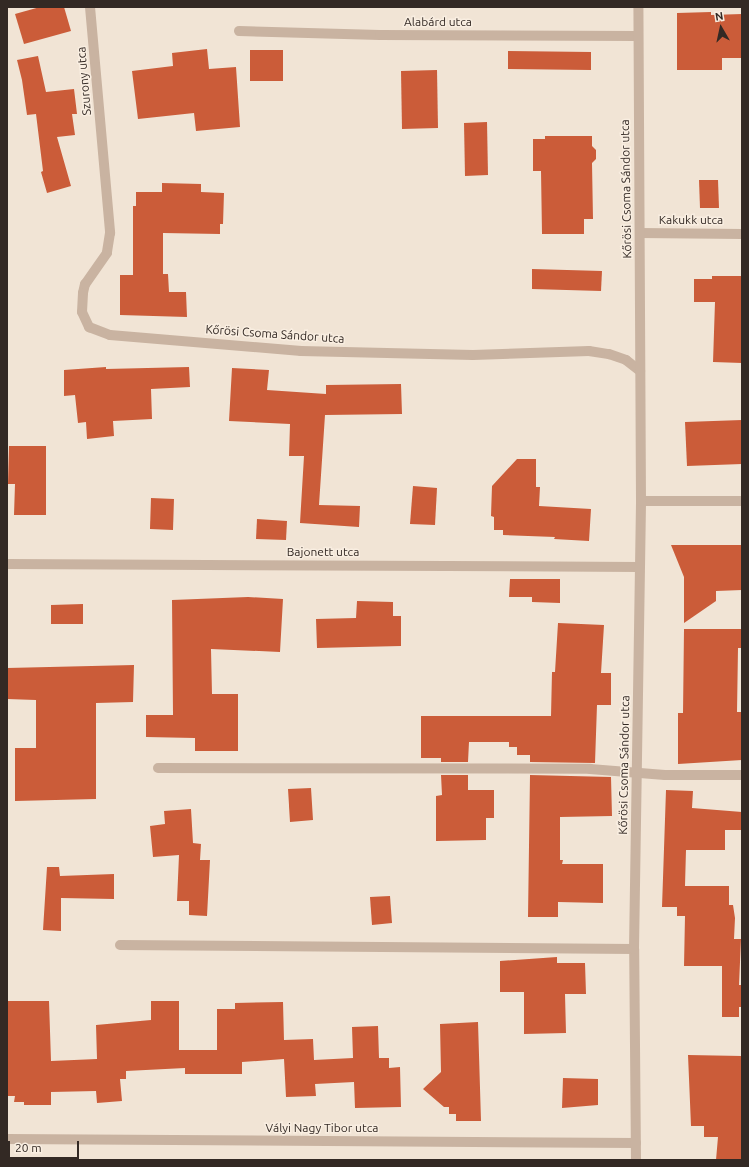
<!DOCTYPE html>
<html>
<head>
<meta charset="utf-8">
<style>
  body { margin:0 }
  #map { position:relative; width:749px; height:1167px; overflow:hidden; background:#f1e4d5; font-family:Ubuntu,sans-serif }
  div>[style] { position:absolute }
  .building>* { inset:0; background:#cb5c39 }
  .street>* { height:10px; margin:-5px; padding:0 5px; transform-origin:5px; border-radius:5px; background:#c9b3a1 }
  span { translate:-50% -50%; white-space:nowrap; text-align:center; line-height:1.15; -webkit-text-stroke:3px #f9eee1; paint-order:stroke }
  .street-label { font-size:12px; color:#332924 }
  .frame { position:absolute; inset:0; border:8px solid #332924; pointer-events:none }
  .north { position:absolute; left:701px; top:8px; width:40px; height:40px; -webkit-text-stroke:3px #f9eee1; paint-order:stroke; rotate:351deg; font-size:11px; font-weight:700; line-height:16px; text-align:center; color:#332924 }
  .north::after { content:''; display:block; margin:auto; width:14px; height:18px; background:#332924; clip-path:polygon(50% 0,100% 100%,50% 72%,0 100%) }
  .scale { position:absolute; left:8px; top:1141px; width:71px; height:18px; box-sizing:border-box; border:2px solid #332924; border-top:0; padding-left:5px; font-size:12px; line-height:14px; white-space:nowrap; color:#332924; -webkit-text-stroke:3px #f9eee1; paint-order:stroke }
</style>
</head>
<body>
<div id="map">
  <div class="building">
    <i style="clip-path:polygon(40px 7px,64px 7px,71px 31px,24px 44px,15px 14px)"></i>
    <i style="clip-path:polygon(711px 12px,711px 15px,742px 14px,742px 58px,722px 58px,722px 70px,677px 70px,677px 13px)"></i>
    <i style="clip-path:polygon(207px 49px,209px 69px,236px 67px,240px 127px,196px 131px,194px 113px,138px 119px,132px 71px,173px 66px,172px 53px)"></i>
    <i style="clip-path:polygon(250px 50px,283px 50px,283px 81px,250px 81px)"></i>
    <i style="clip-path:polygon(508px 51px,591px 52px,591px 70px,508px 69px)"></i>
    <i style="clip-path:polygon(38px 56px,46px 92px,74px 89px,77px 114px,72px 114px,75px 135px,57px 137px,71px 186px,47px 193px,41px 172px,43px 171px,36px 114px,27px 115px,22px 80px,17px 60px)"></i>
    <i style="clip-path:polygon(437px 70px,438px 128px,402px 129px,401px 71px)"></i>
    <i style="clip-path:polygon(487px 122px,488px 175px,465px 176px,464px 123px)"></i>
    <i style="clip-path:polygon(545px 136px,592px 136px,592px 146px,596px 150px,596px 159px,592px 163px,593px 219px,584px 219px,584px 234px,542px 234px,541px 171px,533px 171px,533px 139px,545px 139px)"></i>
    <i style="clip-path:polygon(699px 180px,718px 180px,719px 208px,700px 208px)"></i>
    <i style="clip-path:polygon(162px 183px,201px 184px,201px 192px,224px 193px,223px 224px,220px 224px,220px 234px,163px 233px,163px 274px,168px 274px,169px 292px,186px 292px,187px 317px,120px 315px,120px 275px,133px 275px,133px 206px,136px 206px,136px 192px,162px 192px)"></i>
    <i style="clip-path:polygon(532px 269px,602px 271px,601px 291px,532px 289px)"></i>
    <i style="clip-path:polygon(712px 276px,742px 276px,742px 363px,713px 362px,715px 302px,694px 302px,694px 279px,712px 279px)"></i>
    <i style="clip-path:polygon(106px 367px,106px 369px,189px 367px,190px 387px,151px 389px,152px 419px,113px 421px,114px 436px,87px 439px,86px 422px,78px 423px,75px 395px,64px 396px,64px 370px)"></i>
    <i style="clip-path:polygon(232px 368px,269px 370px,267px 390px,326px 394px,326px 385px,401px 384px,402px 414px,325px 415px,319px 505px,360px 506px,359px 527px,300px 523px,304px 456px,289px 456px,290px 424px,229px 421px)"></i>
    <i style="clip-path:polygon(742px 420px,742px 464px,687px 466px,685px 422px)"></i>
    <i style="clip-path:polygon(9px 446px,46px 446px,46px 515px,14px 515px,15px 484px,8px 484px)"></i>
    <i style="clip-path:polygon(517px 459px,536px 459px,536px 487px,540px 487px,539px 506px,591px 509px,589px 541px,554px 539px,555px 537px,503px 535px,503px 530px,494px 530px,494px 517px,491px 516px,492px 486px)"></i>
    <i style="clip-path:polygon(413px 486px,437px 488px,435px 525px,410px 524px)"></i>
    <i style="clip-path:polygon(151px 498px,174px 499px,173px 530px,150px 529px)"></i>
    <i style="clip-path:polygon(257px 519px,287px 521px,286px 540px,256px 539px)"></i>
    <i style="clip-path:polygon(671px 545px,742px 545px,742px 590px,716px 591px,716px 601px,684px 623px,684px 577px)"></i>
    <i style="clip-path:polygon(510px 579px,560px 579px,560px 603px,532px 602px,532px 597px,509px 597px)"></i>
    <i style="clip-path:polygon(248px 597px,283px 599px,280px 652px,211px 649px,212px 694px,238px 694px,238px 751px,195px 751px,195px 738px,146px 737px,146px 715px,173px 715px,172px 600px)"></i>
    <i style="clip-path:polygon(357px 601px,393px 602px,393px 616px,401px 616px,401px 646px,317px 648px,316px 619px,356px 618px)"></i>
    <i style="clip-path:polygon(83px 604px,83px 624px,51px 624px,51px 605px)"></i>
    <i style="clip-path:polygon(558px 623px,604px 625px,601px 673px,611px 673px,611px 705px,597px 705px,595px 763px,530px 762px,530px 755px,517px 755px,517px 747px,509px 747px,509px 742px,469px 742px,468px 762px,441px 762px,441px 758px,421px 758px,421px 716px,551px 716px,552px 672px,555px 672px)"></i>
    <i style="clip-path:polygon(684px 629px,742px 629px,742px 648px,738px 648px,737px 712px,742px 712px,742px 760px,678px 764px,678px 713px,683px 713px)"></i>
    <i style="clip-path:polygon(134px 665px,133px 702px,96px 703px,96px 799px,15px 801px,15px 748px,36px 748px,36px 700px,7px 699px,7px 668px)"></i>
    <i style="clip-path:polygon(441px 775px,468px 775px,468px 790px,494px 790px,494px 818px,486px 818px,486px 840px,436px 841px,436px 796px,442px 795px)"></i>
    <i style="clip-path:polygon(530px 775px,611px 777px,612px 816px,560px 817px,560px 860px,563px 860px,562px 864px,603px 864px,603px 903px,558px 902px,558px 917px,528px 917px)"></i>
    <i style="clip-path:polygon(311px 788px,313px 820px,290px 822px,288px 789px)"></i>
    <i style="clip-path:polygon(666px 790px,693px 791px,692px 808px,742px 812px,742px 830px,725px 830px,725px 850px,686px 850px,685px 886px,729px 886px,729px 905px,733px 905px,735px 918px,734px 939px,741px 939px,739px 985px,742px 985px,742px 1007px,739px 1007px,739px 1017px,722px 1017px,722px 966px,684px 966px,685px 916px,677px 916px,677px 907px,662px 907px)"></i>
    <i style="clip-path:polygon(191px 809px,193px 843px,201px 844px,200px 860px,210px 860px,207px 916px,189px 915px,189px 901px,177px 901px,179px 855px,153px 857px,150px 826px,165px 824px,164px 811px)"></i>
    <i style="clip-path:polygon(47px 867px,59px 867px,60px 876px,114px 874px,114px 899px,61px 898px,61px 931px,43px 930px)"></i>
    <i style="clip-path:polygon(390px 896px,392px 923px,372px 925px,370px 897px)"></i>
    <i style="clip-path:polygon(557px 957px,557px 963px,585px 963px,586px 994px,565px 994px,566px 1033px,524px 1034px,524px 992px,500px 992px,500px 961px)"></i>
    <i style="clip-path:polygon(7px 1001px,49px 1001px,51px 1061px,97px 1059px,96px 1025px,151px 1020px,151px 1001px,179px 1001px,179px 1050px,217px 1050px,217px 1009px,235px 1009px,235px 1003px,283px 1002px,284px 1040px,313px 1039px,314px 1060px,353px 1058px,352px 1027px,378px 1026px,379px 1058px,389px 1058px,389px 1068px,400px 1067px,401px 1107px,355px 1108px,354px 1082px,315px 1084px,316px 1096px,286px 1097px,284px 1059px,242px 1062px,242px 1074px,185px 1074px,185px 1068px,126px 1071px,126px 1079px,120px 1079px,122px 1101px,97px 1103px,96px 1091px,51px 1092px,51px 1105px,24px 1105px,24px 1102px,14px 1102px,15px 1096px,7px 1096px)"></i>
    <i style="clip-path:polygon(478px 1022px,481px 1121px,456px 1121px,456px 1114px,449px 1114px,449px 1107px,444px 1107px,423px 1089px,441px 1072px,440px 1024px)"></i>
    <i style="clip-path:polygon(688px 1055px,742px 1056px,742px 1160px,716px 1160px,718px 1137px,704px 1137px,704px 1126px,691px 1126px)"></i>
    <i style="clip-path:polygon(563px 1078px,598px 1079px,598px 1105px,562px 1108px)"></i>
  </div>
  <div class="street">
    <i style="left:90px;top:7px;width:227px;rotate:84.9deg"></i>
    <i style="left:110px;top:233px;width:20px;rotate:99deg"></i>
    <i style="left:107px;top:253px;width:38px;rotate:125deg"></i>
    <i style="left:85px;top:284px;width:9px;rotate:103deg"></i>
    <i style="left:83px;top:293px;width:19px;rotate:93deg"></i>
    <i style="left:82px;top:312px;width:17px;rotate:65deg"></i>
    <i style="left:89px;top:327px;width:22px;rotate:21deg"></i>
    <i style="left:110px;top:335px;width:192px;rotate:4.8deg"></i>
    <i style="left:301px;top:351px;width:172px;rotate:1.3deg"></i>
    <i style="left:473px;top:355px;width:116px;rotate:-2deg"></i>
    <i style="left:589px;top:351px;width:20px;rotate:9deg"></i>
    <i style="left:609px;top:354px;width:18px;rotate:19deg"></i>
    <i style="left:626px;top:360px;width:18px;rotate:38deg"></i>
    <i style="left:239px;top:31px;width:141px;rotate:1.6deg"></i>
    <i style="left:380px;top:35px;width:257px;rotate:0.2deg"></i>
    <i style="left:640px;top:233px;width:102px;rotate:0.6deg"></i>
    <i style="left:641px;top:501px;width:101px"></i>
    <i style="left:7px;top:564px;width:632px;rotate:0.27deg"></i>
    <i style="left:158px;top:768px;width:432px;rotate:0.1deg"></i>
    <i style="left:590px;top:769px;width:75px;rotate:4.6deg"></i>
    <i style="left:665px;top:775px;width:77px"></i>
    <i style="left:120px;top:945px;width:514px;rotate:0.45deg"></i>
    <i style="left:7px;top:1139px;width:629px;rotate:0.36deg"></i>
    <i style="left:636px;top:1160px;width:211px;rotate:-90.5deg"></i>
    <i style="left:634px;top:949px;width:448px;rotate:-89.1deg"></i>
    <i style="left:641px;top:501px;width:494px;rotate:-90.3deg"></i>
  </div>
  <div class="street-label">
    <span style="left:438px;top:22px">Alabárd utca</span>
    <span style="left:84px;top:81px;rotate:-95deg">Szurony utca</span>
    <span style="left:626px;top:189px;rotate:-91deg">Kőrösi Csoma Sándor utca</span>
    <span style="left:691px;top:220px">Kakukk utca</span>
    <span style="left:275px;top:334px;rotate:4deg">Kőrösi Csoma Sándor utca</span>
    <span style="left:323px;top:552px">Bajonett utca</span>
    <span style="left:624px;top:765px;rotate:-89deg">Kőrösi Csoma Sándor utca</span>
    <span style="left:322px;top:1128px">Vályi Nagy Tibor utca</span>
  </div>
  <div class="frame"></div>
  <div class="north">N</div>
  <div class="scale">20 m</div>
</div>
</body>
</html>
